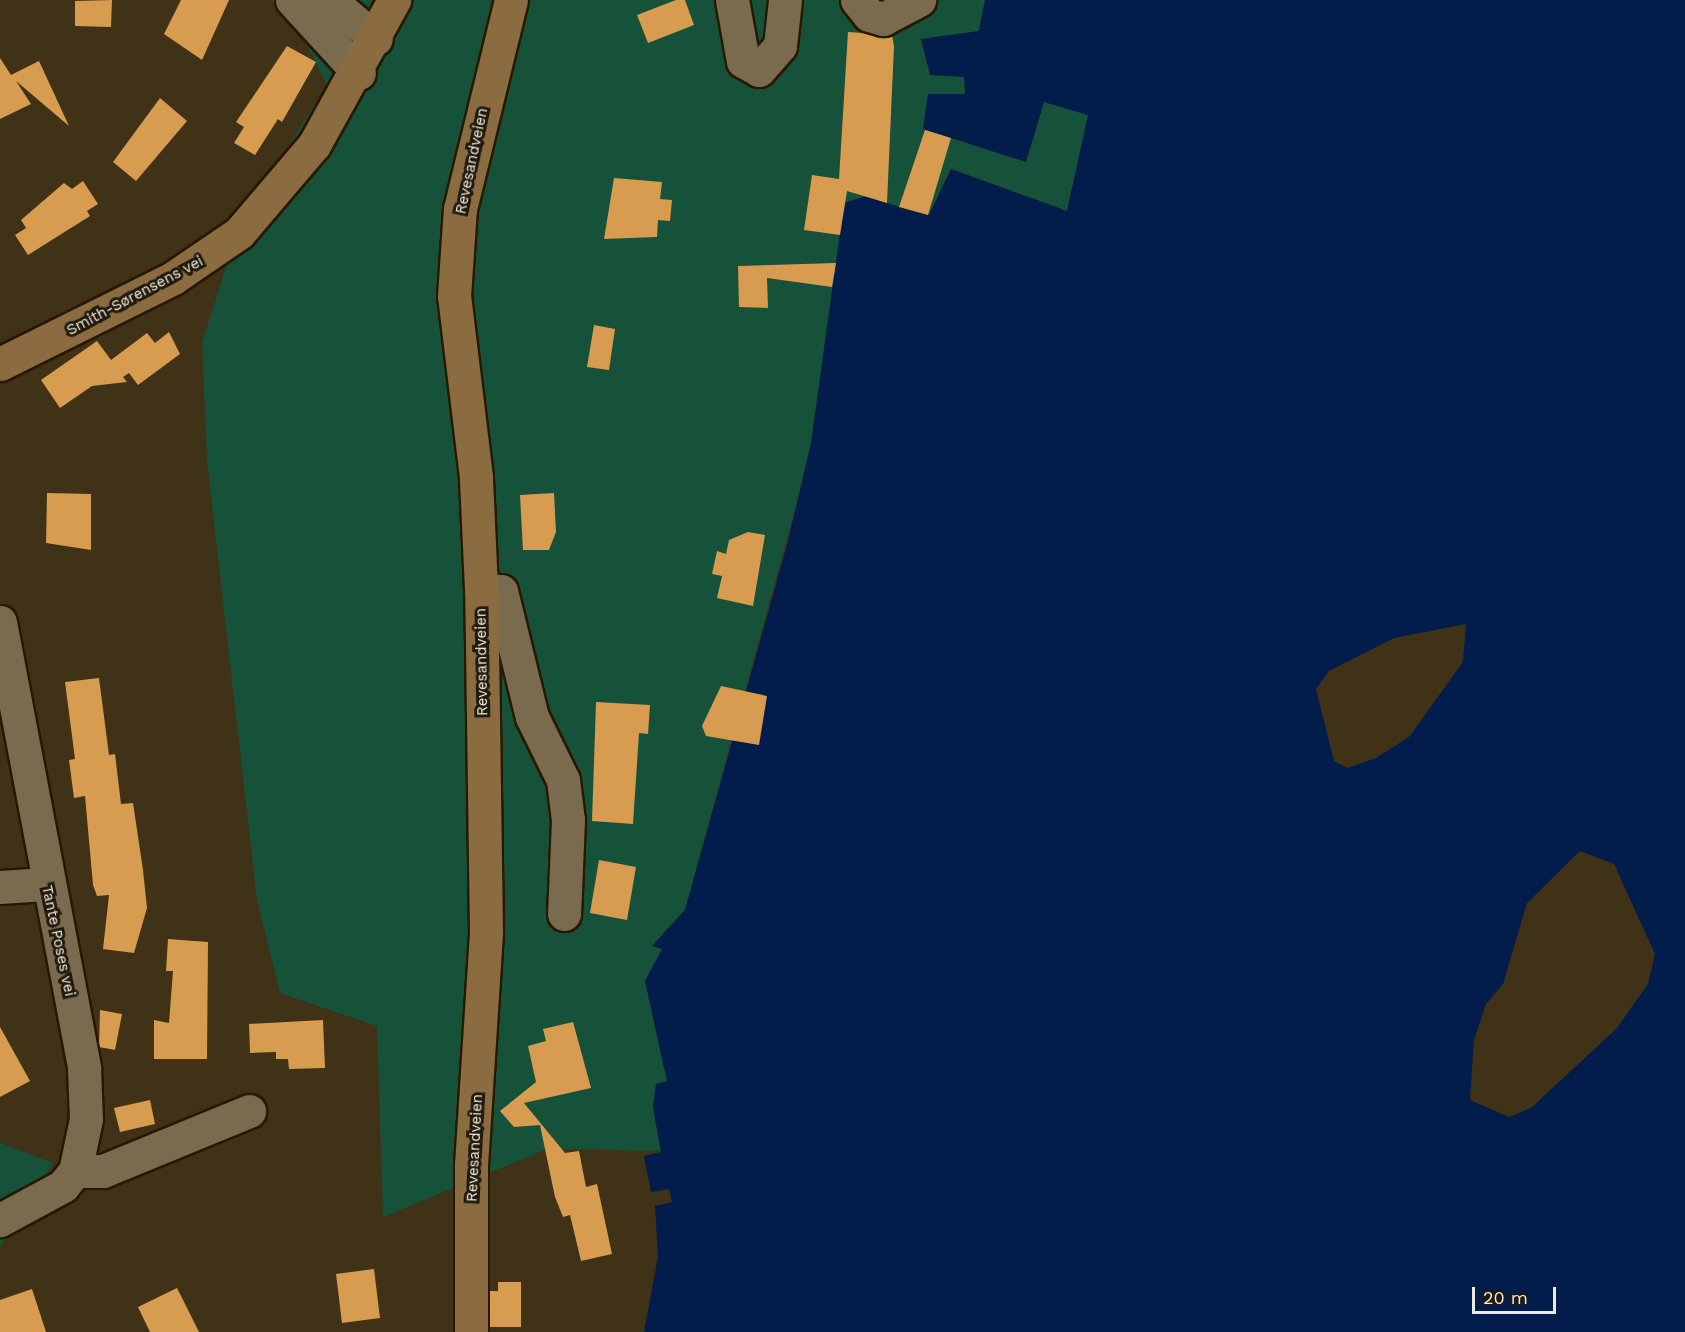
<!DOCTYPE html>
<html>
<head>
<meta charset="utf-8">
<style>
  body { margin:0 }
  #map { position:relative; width:1685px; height:1332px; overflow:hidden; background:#3f3216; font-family:"Work Sans",sans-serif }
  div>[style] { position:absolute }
  .green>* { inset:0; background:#165239 }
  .water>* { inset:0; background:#021c4b }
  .building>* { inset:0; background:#d79c50 }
  .roads { filter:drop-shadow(2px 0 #261900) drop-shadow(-2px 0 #261900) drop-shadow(0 2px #261900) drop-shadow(0 -2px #261900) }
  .minor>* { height:33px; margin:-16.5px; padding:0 16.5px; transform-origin:16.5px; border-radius:16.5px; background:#7a6b4e }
  .secondary>* { height:33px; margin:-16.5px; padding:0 16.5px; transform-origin:16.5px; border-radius:16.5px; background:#8b6c41 }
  span { translate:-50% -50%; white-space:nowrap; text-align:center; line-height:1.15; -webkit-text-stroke:6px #211b0f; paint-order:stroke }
  .street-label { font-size:15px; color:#f0e8d8 }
  .scale { position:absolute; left:1472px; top:1287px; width:84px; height:27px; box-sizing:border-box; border:3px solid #f0e8d8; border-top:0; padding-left:8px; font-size:18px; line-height:21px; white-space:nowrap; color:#f0e8d8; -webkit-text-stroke:4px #211b0f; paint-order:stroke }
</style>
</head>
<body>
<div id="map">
  <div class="green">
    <i style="clip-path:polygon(272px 0,985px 0,965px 94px,928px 94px,1044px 102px,1089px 115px,1067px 211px,951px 169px,929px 215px,879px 201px,882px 192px,685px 910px,653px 946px,663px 949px,645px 981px,667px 1081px,656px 1085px,653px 1107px,661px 1151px,547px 1149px,383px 1217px,377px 1026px,280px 993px,257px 900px,207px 461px,202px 343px,240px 223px,327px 85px,291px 14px)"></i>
    <i style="clip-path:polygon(0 1143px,53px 1163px,0 1247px)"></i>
  </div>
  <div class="water">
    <i style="clip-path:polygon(evenodd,985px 0,1685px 0,1685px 1332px,644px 1332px,658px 1257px,655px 1206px,672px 1202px,669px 1189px,651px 1192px,644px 1156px,661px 1152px,653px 1107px,656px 1084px,667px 1081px,645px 981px,662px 949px,652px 946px,685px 910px,788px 541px,811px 443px,844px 203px,882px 191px,879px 201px,929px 215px,951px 169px,1067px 211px,1088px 115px,1044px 102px,1026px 162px,923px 129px,928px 94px,965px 94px,964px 77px,930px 75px,921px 39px,979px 31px,985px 0,1466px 624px,1463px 662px,1409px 737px,1376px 758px,1347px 768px,1334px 761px,1316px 689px,1329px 671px,1394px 638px,1466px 624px,985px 0,1580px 851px,1614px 864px,1655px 954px,1648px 984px,1617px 1028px,1531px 1108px,1509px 1117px,1470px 1100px,1474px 1040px,1486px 1004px,1503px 984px,1527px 903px,1580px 851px)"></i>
  </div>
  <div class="building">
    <i style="clip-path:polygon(112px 0,111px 27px,75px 26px,75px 1px)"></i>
    <i style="clip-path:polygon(181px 0,229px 0,202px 60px,164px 34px)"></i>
    <i style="clip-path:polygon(676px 0,685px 0,694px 25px,648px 43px,637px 15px)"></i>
    <i style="clip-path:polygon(848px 32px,892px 35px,894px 46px,887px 203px,847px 191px,840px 235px,804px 230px,812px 175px,839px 179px)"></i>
    <i style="clip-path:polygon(287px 46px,316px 62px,282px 122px,278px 119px,255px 155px,234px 143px,244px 127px,236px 122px)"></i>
    <i style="clip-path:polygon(0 58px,11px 75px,39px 61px,69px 126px,16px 81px,31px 104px,0 119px)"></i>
    <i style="clip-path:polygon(160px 98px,187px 121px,136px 181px,113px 162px)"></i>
    <i style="clip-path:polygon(925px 130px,951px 138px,928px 215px,899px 207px)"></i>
    <i style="clip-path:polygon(614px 178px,662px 182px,660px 199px,672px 200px,670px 221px,658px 220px,657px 237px,604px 239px)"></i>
    <i style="clip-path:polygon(83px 181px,98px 204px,87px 211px,90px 216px,28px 255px,15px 235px,26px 228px,21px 220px,64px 183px,72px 189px)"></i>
    <i style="clip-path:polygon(836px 263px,832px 287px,767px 278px,768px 308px,739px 307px,738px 266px)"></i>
    <i style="clip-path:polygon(594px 325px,615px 329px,609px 370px,587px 367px)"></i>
    <i style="clip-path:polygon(169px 332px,180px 354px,138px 385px,129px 373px,123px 377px,127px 382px,92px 386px,60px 408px,41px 380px,97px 341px,111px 360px,147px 333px,155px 343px)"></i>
    <i style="clip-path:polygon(47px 493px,91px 494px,91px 550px,46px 543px)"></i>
    <i style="clip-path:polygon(554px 493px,556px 532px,549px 550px,523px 550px,520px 495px)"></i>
    <i style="clip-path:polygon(748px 532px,765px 535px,753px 606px,717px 598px,722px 576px,712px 574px,717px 551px,726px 554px,729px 540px)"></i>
    <i style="clip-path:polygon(99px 678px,109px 755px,115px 754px,121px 804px,133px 803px,143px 870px,147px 908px,134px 953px,103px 949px,109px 895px,97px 896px,93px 885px,85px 796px,74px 798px,69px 760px,75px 759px,65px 682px)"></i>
    <i style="clip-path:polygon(721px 686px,767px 696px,759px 745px,706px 736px,702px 726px)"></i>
    <i style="clip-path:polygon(596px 702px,650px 705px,648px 734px,639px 733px,633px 824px,592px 821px)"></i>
    <i style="clip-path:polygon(599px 860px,636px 867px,627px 920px,590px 913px)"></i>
    <i style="clip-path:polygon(168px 939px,208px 942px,207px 1059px,154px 1059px,154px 1020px,169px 1023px,173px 971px,166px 971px)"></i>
    <i style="clip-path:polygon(100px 1010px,122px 1014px,115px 1050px,99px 1047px)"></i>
    <i style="clip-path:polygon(323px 1020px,325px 1068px,289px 1069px,288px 1059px,276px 1059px,276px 1052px,250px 1053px,249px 1024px)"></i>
    <i style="clip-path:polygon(573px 1022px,591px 1088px,524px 1103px,565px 1153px,579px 1151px,586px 1187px,597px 1184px,612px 1254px,581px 1261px,570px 1215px,563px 1217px,555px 1197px,540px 1125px,514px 1127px,500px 1111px,536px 1082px,528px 1046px,546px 1041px,543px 1029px)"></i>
    <i style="clip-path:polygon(0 1027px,30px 1081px,0 1097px)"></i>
    <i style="clip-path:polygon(150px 1100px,155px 1124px,120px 1132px,114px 1108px)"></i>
    <i style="clip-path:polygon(374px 1269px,380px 1318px,342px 1323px,336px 1274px)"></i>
    <i style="clip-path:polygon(498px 1282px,521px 1282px,521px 1327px,490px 1327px,490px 1291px,498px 1291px)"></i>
    <i style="clip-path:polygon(177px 1288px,199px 1332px,150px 1332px,138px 1307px)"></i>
    <i style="clip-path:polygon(32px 1289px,46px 1332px,0 1332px,0 1300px)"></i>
  </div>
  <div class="roads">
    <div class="minor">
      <i style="left:292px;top:0;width:99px;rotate:47.5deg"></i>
      <i style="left:330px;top:0;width:60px;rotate:40.3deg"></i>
      <i style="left:732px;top:0;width:62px;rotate:79.8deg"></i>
      <i style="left:743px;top:61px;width:18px;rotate:29deg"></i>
      <i style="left:759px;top:70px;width:32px;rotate:-49deg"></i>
      <i style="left:780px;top:46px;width:46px;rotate:-83.8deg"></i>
      <i style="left:857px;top:0;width:19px;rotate:51deg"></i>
      <i style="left:869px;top:15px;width:15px;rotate:16deg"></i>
      <i style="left:883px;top:19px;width:41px;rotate:-27.8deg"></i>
      <i style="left:481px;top:589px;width:20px;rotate:6deg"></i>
      <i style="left:501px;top:591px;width:130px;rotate:76.2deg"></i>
      <i style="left:532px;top:717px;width:70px;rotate:63.8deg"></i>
      <i style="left:563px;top:780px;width:40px;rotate:82.9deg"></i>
      <i style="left:568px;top:820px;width:94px;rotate:92.4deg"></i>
      <i style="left:0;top:622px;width:454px;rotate:79.3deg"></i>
      <i style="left:84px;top:1068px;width:51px;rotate:87.8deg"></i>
      <i style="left:86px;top:1119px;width:53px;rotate:101.9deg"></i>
      <i style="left:75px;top:1171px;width:19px;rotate:129deg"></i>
      <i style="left:63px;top:1186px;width:72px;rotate:151.6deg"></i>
      <i style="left:0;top:887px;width:46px;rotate:-3.7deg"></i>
      <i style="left:75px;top:1171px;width:28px"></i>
      <i style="left:103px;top:1171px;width:158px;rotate:-22.3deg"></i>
    </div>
    <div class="secondary">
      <i style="left:0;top:364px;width:193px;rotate:-26.4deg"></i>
      <i style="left:173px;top:278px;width:80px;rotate:-34.3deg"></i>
      <i style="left:239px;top:233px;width:116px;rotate:-49.6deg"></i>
      <i style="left:314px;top:145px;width:166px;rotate:-61.1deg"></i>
      <i style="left:471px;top:1332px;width:167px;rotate:-90deg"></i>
      <i style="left:471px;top:1165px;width:233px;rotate:-86.3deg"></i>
      <i style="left:486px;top:932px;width:343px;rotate:-90.8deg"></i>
      <i style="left:481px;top:589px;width:112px;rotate:-92.6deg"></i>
      <i style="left:476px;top:477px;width:182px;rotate:-96.9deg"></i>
      <i style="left:454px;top:296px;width:87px;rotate:-86.1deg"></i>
      <i style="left:460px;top:209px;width:215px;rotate:-76.3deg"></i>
    </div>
  </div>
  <div class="street-label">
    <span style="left:472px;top:161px;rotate:-78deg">Revesandveien</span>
    <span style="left:135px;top:296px;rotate:-28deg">Smith-Sørensens vei</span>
    <span style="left:482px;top:662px;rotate:-91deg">Revesandveien</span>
    <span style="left:58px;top:941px;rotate:78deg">Tante Poses vei</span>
    <span style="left:475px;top:1148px;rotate:-87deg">Revesandveien</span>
  </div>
  <div class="scale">20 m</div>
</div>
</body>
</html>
